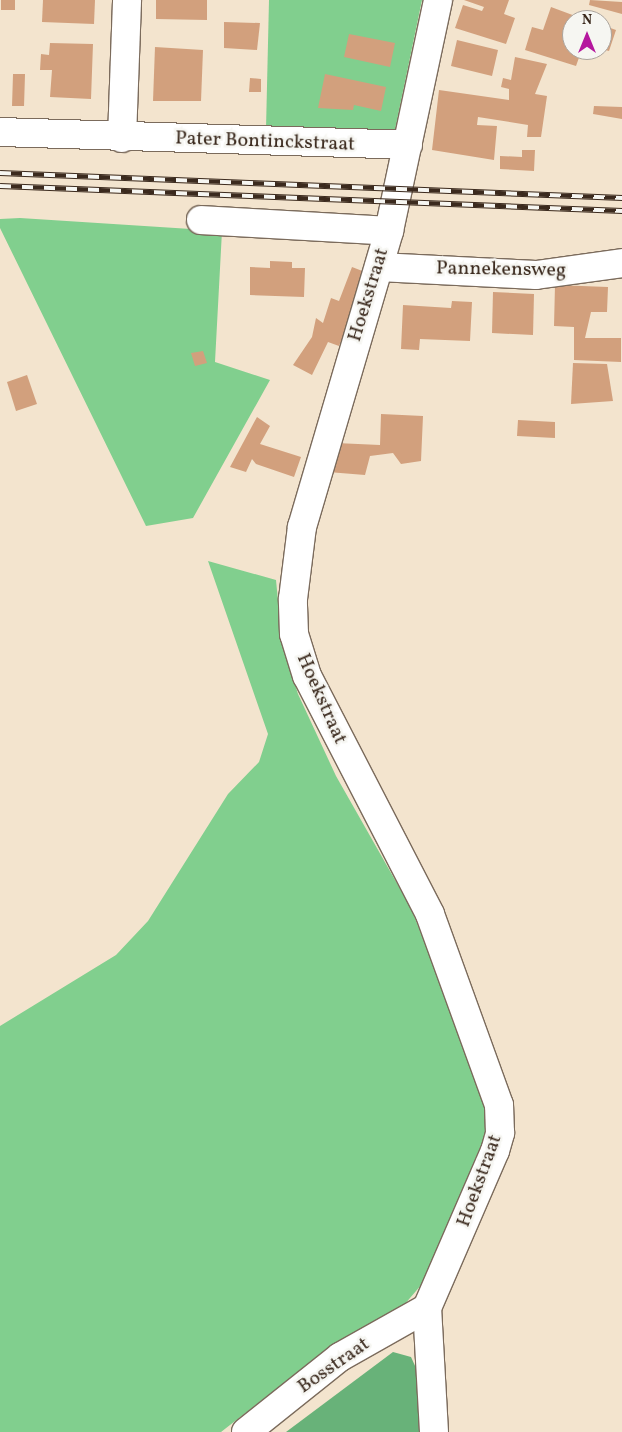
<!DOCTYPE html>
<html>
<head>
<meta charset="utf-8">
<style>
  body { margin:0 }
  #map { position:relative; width:622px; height:1432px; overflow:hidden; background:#f3e4ce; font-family:Vollkorn,serif }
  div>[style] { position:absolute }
  .green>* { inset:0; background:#81cf8e }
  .forest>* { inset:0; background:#68b279 }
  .building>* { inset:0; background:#d2a07d }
  .roads { filter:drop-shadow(1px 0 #7b6b5c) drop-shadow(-1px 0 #7b6b5c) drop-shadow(0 1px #7b6b5c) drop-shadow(0 -1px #7b6b5c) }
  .minor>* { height:28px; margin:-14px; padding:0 14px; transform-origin:14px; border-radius:14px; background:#fff }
  .rail>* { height:5.5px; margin-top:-2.75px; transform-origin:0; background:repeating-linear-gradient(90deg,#f6f6f2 0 11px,#3b2a1e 0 22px); box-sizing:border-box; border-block:1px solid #3b2a1e }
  span { translate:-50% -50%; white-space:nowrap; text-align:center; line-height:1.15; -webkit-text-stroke:5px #f6f6f2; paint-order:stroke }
  .street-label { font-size:20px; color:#3b2a1e }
  .north { position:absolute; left:562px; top:10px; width:50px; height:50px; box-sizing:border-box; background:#f6f6f2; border:1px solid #aba49d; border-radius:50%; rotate:0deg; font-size:14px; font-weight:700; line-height:20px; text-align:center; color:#3b2a1e }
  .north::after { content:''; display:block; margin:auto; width:18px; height:22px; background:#b5179e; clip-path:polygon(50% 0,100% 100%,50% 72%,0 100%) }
</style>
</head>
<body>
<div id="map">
  <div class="green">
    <i style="clip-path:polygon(269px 0,422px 0,395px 130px,385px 134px,266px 129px)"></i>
    <i style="clip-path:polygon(20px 218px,222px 231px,215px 362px,270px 380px,193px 518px,146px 526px,0 228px,0 219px)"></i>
    <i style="clip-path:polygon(208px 561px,276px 580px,282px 642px,298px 694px,336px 776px,411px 908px,476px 1074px,487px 1114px,485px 1136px,422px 1284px,404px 1305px,324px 1352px,221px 1432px,0 1432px,0 1026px,116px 955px,148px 921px,228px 794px,259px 762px,268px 734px)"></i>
  </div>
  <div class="forest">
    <i style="clip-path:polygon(393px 1352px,411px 1357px,416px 1368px,419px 1432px,286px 1432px)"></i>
  </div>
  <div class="building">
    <i style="clip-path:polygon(1px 0,15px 0,15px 10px,1px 10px)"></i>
    <i style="clip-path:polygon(43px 0,95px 0,94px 24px,42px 22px)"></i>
    <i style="clip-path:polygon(156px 0,207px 0,207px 20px,156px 19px)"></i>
    <i style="clip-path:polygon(464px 0,509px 0,504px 14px,515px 18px,506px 44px,455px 28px,463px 5px,482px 11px,484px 7px)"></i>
    <i style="clip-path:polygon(590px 0,622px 2px,622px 14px,589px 5px)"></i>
    <i style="clip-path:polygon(551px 7px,586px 20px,572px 20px,572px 50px,597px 50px,595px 57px,581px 52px,576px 66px,525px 50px,532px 27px,543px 30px)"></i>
    <i style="clip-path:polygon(224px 22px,260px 23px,257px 50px,224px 48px)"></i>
    <i style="clip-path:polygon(602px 25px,616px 30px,609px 51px,602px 49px)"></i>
    <i style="clip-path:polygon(349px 34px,395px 43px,390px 67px,344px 57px)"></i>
    <i style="clip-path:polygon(457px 40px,498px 50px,492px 76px,451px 66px)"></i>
    <i style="clip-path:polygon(50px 43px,93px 44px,91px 99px,50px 97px,52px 70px,40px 70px,41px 54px,49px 55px)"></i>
    <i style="clip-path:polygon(155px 47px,203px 50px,201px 101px,153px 101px)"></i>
    <i style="clip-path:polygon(515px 57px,547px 64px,535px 94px,547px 96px,541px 137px,527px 137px,528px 125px,478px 117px,477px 125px,497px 126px,494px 160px,432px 150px,439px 90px,509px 100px,509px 89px,501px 87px,503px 78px,511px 80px)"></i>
    <i style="clip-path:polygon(13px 74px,25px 74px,24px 106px,12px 106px)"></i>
    <i style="clip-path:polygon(325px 74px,386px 87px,381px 111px,354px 105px,353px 110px,318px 108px)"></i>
    <i style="clip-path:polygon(250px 78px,261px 79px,261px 92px,249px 92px)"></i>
    <i style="clip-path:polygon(594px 106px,622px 107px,622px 119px,593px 114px)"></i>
    <i style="clip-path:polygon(522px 150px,535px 150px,534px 171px,500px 169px,500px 156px,522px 157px)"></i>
    <i style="clip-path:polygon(270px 261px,292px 262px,292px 268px,305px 268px,304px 297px,250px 295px,250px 267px,270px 268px)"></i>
    <i style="clip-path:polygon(352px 267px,365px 272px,343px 336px,339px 346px,328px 342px,312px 375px,293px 365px,312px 337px,316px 318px,323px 323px,331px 298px,339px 301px)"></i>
    <i style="clip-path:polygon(555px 285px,608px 287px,607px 312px,591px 312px,585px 338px,621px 338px,621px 362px,574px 360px,574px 327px,554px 326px)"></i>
    <i style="clip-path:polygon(493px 292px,534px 294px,533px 335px,492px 333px)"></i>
    <i style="clip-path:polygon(452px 301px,472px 302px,470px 341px,420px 339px,419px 350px,401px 349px,403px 305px,451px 308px)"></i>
    <i style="clip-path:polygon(203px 351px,207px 363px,195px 366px,191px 353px)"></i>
    <i style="clip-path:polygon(573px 363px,607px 364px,613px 401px,571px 404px)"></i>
    <i style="clip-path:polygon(27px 375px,37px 404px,16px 411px,7px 382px)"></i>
    <i style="clip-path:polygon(381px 414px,423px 416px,421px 461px,401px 464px,393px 453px,370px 456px,365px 475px,328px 472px,336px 443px,380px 445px)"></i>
    <i style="clip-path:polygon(257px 417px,270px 426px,260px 444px,301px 457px,294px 477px,256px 464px,252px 459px,246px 472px,230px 467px)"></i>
    <i style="clip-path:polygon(518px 420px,555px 422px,555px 438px,517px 436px)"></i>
  </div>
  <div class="roads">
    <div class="minor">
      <i style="left:0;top:132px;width:408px;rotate:1.8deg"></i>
      <i style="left:122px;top:138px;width:138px;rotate:-87.9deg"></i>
      <i style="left:201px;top:220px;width:188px;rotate:3.3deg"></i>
      <i style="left:379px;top:267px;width:157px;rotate:2.9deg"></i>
      <i style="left:536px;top:275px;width:87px;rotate:-7.9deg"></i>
      <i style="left:246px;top:1432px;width:120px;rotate:-38.6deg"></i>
      <i style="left:340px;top:1357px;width:100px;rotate:-29.4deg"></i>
      <i style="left:434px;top:1432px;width:124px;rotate:-93.2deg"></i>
      <i style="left:427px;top:1308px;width:171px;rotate:-66.6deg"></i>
      <i style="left:495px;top:1151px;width:19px;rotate:-74deg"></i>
      <i style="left:500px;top:1133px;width:28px;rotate:-92deg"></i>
      <i style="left:499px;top:1105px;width:203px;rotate:-109.9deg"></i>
      <i style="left:430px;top:914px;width:268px;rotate:-117.3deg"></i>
      <i style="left:307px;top:676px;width:44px;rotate:-107.2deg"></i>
      <i style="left:294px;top:634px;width:35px;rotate:-92deg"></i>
      <i style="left:293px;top:599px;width:73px;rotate:-82.9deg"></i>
      <i style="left:302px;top:527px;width:309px;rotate:-73.6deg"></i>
      <i style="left:389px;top:231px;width:236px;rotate:-78deg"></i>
    </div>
  </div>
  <div class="rail">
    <i style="left:0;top:173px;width:623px;rotate:2.3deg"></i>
    <i style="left:0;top:186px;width:623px;rotate:2.3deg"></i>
  </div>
  <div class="street-label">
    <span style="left:265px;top:142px;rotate:2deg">Pater Bontinckstraat</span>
    <span style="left:501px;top:270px;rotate:1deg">Pannekensweg</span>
    <span style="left:369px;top:295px;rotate:-73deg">Hoekstraat</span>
    <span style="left:321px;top:699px;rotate:66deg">Hoekstraat</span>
    <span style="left:480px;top:1181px;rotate:-70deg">Hoekstraat</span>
    <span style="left:334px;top:1366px;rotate:-35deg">Bosstraat</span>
  </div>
  <div class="north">N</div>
</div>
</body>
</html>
